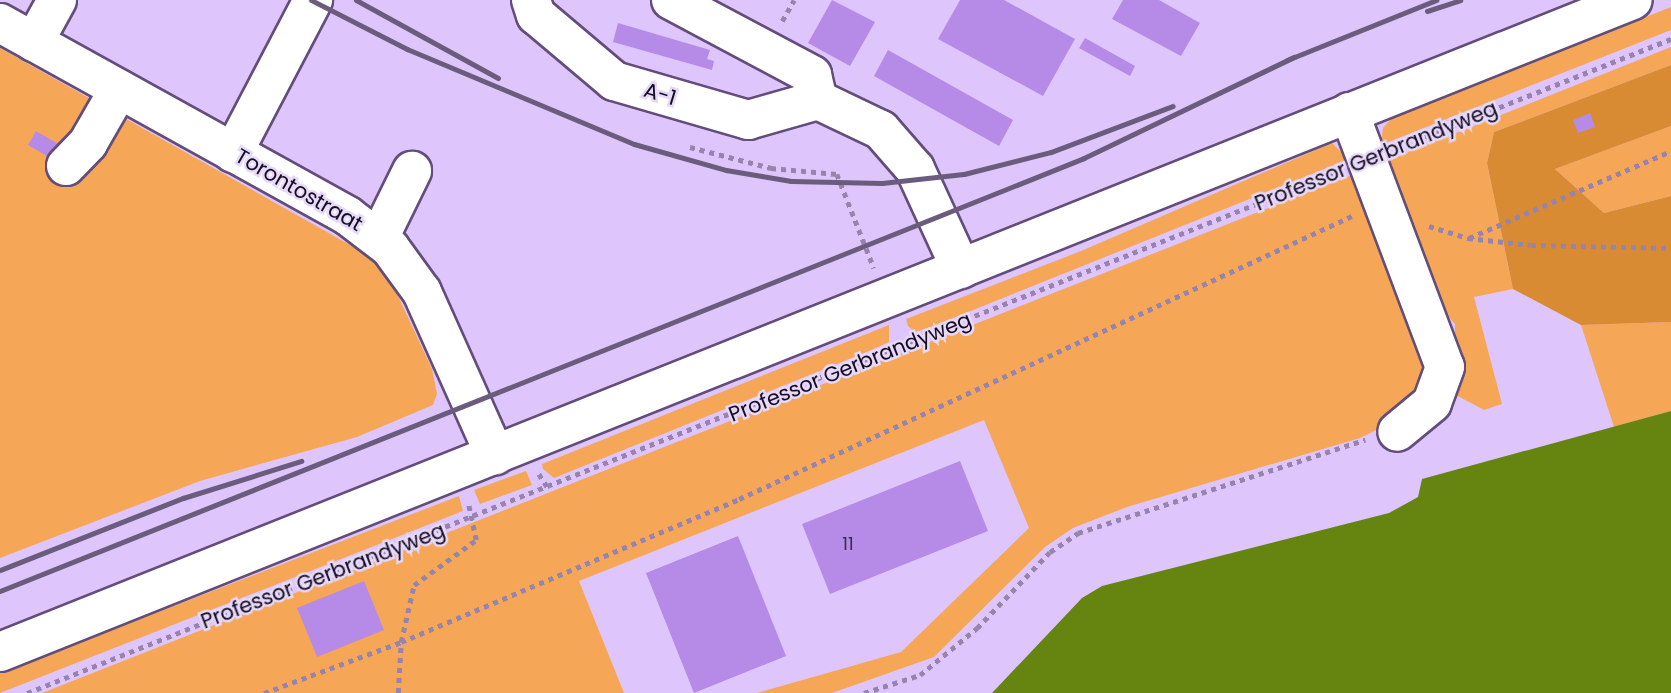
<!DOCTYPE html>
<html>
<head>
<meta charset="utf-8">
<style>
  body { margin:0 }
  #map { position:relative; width:1671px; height:693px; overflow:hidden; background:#dec6fc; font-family:Poppins,sans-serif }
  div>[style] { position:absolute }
  .green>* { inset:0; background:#f5a757 }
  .forest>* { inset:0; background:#d98b33 }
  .water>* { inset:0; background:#658410 }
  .building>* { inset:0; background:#b68be7 }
  .path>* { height:4.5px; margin-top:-2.25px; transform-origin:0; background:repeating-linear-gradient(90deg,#9684ad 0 5px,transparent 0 10px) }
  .roads { filter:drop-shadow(2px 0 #634d7b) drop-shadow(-2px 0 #634d7b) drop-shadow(0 2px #634d7b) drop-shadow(0 -2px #634d7b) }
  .minor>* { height:38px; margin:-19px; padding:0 19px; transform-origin:19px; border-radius:19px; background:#fff }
  .rail>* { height:5px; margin:-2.5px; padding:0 2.5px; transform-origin:2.5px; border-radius:2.5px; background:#6b5c7d }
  span { translate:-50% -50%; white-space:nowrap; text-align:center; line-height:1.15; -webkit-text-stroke:5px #e6d9f9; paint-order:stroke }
  .number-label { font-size:18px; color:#3d2c51 }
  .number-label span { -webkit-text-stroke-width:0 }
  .street-label { font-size:21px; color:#150d1f }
</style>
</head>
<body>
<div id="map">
  <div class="green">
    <i style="clip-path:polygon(1671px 7px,1671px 30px,1381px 145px,1383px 128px,1393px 117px)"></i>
    <i style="clip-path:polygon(1671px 47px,1671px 65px,1494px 132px,1487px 163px,1513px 289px,1474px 297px,1502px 404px,1484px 410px,1454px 394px,1455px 324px,1445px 313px,1386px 161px)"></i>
    <i style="clip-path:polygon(0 48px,366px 254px,393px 285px,432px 369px,437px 394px,433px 405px,357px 437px,200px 481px,0 558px)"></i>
    <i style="clip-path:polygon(1671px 126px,1671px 196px,1604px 213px,1555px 169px)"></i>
    <i style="clip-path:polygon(1332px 143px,1349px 159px,931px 327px,915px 332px,908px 326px,906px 319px,1081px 251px)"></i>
    <i style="clip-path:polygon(1357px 173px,1427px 348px,1415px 397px,1395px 421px,1360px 438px,1127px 507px,1073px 528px,1045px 547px,934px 657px,832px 693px,757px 693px,901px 652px,1029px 528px,984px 420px,579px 581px,624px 693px,42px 693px)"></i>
    <i style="clip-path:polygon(1671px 322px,1671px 411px,1614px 427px,1581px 325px)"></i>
    <i style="clip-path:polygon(889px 325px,889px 342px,869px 351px,554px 478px,543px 469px,542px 464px)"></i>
    <i style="clip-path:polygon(526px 471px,532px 485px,480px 504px,474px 490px)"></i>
    <i style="clip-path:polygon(459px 496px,463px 511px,0 693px,0 673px)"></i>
  </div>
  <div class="forest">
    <i style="clip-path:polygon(1671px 65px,1671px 126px,1555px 169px,1604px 213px,1671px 196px,1671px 322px,1581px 325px,1513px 289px,1487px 163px,1494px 132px)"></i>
  </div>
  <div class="water">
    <i style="clip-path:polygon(1671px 411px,1671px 693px,992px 693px,1082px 598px,1102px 586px,1389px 513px,1418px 497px,1422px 479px)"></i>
  </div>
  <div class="building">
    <i style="clip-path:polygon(832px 0,875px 22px,850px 66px,808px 43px)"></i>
    <i style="clip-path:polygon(960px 0,1004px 0,1075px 39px,1043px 96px,938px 39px)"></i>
    <i style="clip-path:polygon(1123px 0,1159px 0,1200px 23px,1181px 56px,1112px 19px)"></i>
    <i style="clip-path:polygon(618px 23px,710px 50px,707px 59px,714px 61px,712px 70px,613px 42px)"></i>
    <i style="clip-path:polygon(1085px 38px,1135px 66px,1130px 76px,1079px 48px)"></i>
    <i style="clip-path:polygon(888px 50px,1013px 120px,999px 146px,874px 76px)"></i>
    <i style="clip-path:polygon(1590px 113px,1595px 127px,1578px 133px,1573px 120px)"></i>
    <i style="clip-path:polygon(36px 131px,67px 149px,59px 163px,28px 145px)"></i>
    <i style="clip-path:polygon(960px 461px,988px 531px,830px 594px,802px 524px)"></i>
    <i style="clip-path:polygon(738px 536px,786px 656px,694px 693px,646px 573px)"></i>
    <i style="clip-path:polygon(364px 581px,384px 630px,317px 657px,297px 608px)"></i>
  </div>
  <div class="path">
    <i style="left:782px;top:21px;width:24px;rotate:-60deg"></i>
    <i style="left:690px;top:147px;width:84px;rotate:14.5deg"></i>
    <i style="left:771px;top:168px;width:66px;rotate:5.2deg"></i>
    <i style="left:837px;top:174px;width:101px;rotate:68.5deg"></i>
    <i style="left:1397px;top:148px;width:295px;rotate:-21.7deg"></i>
    <i style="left:1429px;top:226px;width:41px;rotate:17.1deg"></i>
    <i style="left:1468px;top:238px;width:63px;rotate:6.3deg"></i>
    <i style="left:1531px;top:245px;width:140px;rotate:1.2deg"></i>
    <i style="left:1469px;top:238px;width:220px;rotate:-23.3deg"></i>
    <i style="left:539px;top:474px;width:17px;rotate:57deg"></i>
    <i style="left:27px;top:693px;width:1407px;rotate:-21.7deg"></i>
    <i style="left:264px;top:693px;width:146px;rotate:-20.4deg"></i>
    <i style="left:401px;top:642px;width:367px;rotate:-22.9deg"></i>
    <i style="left:739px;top:499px;width:675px;rotate:-24.78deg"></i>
    <i style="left:398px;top:693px;width:51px;rotate:-86.6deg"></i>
    <i style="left:401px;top:642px;width:58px;rotate:-77.2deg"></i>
    <i style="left:414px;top:585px;width:77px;rotate:-36deg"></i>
    <i style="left:476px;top:540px;width:38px;rotate:-102deg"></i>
    <i style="left:864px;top:693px;width:59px;rotate:-17.8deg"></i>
    <i style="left:920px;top:675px;width:74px;rotate:-39.5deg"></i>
    <i style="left:977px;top:628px;width:105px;rotate:-46.2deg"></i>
    <i style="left:1050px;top:552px;width:34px;rotate:-34deg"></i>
    <i style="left:1078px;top:533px;width:302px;rotate:-18deg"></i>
  </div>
  <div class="roads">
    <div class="minor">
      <i style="left:531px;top:0;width:16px;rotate:72deg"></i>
      <i style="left:536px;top:15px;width:102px;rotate:40.2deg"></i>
      <i style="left:614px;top:81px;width:140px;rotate:16.2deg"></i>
      <i style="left:748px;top:120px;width:73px;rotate:-15.9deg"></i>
      <i style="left:818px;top:100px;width:70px;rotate:25.5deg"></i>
      <i style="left:881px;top:130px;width:52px;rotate:48.9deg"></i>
      <i style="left:915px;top:169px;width:110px;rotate:65.3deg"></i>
      <i style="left:671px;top:0;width:160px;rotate:28deg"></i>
      <i style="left:812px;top:75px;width:26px;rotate:77deg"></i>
      <i style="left:0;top:23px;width:398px;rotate:29deg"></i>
      <i style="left:348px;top:216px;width:53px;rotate:37.3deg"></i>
      <i style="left:390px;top:248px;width:54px;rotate:54deg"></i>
      <i style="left:422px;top:292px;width:179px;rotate:65.9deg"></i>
      <i style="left:34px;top:42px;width:48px;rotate:-61.3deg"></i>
      <i style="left:1349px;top:112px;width:272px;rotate:69.4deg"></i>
      <i style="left:1445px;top:367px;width:38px;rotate:110deg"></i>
      <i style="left:1432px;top:403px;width:45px;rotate:140.4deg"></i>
      <i style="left:233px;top:153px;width:173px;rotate:-62.4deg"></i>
      <i style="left:66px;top:166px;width:32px;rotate:-46deg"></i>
      <i style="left:88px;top:143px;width:62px;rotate:-60.1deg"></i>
      <i style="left:379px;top:238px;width:75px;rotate:-63.8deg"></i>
      <i style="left:0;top:652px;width:1758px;rotate:-21.77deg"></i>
    </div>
  </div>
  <div class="rail">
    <i style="left:311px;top:0;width:108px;rotate:27deg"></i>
    <i style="left:407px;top:49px;width:246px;rotate:22.7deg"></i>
    <i style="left:634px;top:144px;width:96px;rotate:15.8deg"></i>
    <i style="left:726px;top:170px;width:66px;rotate:9.6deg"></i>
    <i style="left:791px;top:181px;width:91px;rotate:1.3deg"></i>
    <i style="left:882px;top:183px;width:82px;rotate:-6.3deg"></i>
    <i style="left:964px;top:174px;width:90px;rotate:-14.2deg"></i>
    <i style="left:1051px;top:152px;width:130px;rotate:-20.7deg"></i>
    <i style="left:356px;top:0;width:162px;rotate:28.8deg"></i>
    <i style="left:1427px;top:11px;width:35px;rotate:-18deg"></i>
    <i style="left:1287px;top:60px;width:161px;rotate:-21.9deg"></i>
    <i style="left:0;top:570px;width:197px;rotate:-21.5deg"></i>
    <i style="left:183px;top:498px;width:124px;rotate:-17.4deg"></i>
    <i style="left:0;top:591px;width:1167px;rotate:-21.77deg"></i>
    <i style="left:1084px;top:158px;width:233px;rotate:-25.7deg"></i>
  </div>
  <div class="number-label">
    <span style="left:848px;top:544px">11</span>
  </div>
  <div class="street-label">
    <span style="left:660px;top:94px;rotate:17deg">A-1</span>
    <span style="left:1376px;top:156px;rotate:-22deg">Professor Gerbrandyweg</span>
    <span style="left:299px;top:190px;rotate:30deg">Torontostraat</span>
    <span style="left:850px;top:367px;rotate:-22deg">Professor Gerbrandyweg</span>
    <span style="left:323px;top:576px;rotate:-21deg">Professor Gerbrandyweg</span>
  </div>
</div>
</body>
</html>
